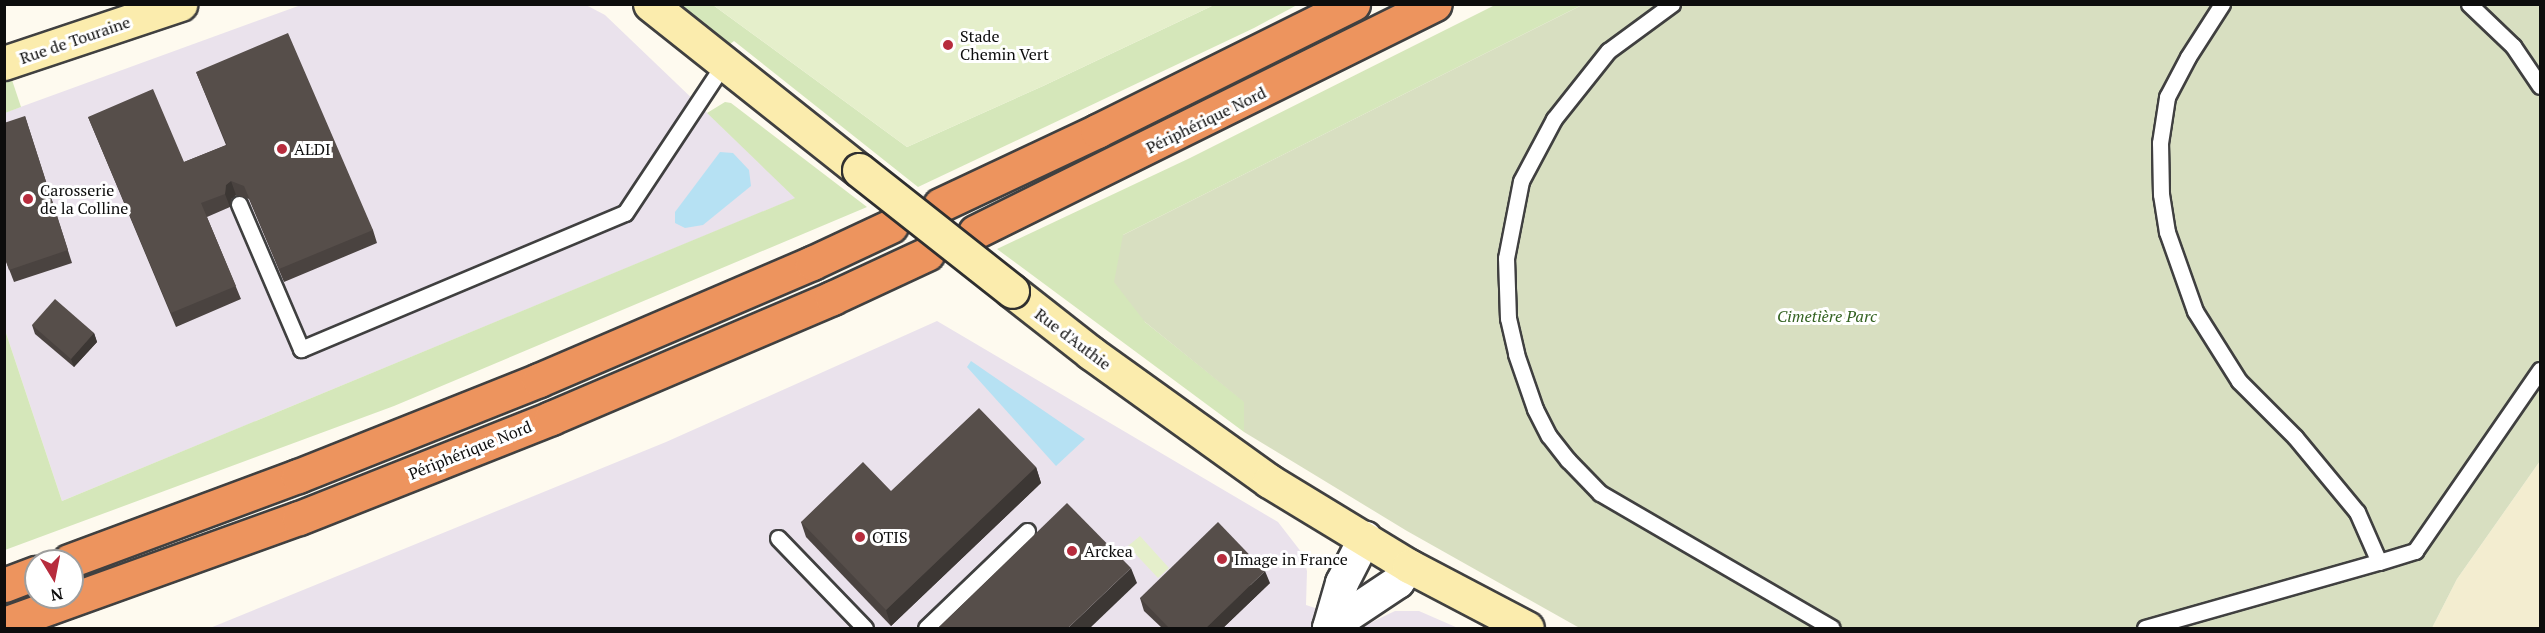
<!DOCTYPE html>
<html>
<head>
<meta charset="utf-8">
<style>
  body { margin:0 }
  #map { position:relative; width:2545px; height:633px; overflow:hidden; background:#fefaef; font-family:"PT Serif",serif }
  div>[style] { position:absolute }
  .industrial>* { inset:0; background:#eae2ec }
  .farmland>* { inset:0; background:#f3edd0 }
  .green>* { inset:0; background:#d5e7ba }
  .cemetery>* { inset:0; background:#d8dfc1 }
  .pitch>* { inset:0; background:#e5efcb }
  .water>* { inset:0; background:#b6e1f3 }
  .roads { filter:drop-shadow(2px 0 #404040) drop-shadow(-2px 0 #404040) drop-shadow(0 2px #404040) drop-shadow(0 -2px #404040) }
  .lane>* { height:15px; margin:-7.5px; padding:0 7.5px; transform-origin:7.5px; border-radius:7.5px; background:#fff }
  .street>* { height:32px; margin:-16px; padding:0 16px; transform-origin:16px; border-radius:16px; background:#fff }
  .secondary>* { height:33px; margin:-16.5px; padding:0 16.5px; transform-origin:16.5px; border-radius:16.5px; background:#fbecad }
  .highway>* { height:33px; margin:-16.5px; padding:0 16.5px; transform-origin:16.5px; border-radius:16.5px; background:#ed945e }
  .bridges { filter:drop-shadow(2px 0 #2f2f2f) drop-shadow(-2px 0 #2f2f2f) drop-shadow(0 2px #2f2f2f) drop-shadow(0 -2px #2f2f2f) }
  .secondary-bridge>* { height:33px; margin:-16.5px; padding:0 16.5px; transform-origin:16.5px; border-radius:16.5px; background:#fbecad }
  .wall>* { inset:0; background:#4a4340 }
  .shaded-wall>* { inset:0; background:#3c3734 }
  .building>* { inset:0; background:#564e4a }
  .dots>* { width:16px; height:16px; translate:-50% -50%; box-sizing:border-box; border:3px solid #fff; border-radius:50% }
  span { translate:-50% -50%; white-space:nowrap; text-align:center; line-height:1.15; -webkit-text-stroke:6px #fff; paint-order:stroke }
  .poi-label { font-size:16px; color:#0d0d0d }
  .left { translate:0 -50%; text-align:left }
  .street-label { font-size:16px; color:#0d0d0d }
  .park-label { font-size:16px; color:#336221; font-style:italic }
  .frame { position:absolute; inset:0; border:6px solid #0d0d0d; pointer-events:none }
  .north { position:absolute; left:24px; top:549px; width:60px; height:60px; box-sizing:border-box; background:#fff; border:2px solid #9e9e9e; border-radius:50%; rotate:170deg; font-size:16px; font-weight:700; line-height:24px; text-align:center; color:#0d0d0d }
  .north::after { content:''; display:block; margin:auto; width:21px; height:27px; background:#b72c3d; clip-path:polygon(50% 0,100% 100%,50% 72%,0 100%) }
</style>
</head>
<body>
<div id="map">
  <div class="industrial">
    <i style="clip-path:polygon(301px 5px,586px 5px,605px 15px,796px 198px,62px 501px,5px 330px,4px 113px)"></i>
    <i style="clip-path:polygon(937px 321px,1278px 522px,1302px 553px,1307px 571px,1306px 605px,1366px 625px,1395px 611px,1419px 611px,1458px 628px,210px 628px,666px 442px)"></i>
  </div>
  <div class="farmland">
    <i style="clip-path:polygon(2540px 461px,2540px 628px,2432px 628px,2457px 579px)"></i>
  </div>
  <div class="green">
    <i style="clip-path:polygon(678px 5px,713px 5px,907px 147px,1043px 86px,1214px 5px,1297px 5px,1254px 28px,918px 187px,734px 41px,730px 44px)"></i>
    <i style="clip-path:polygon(1495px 5px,1582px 5px,1123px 235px,1145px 322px,1245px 402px,1244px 432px,997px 249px,1190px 158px)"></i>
    <i style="clip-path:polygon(11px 77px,21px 107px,5px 113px,4px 79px)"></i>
    <i style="clip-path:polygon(725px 102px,731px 103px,867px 207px,394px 406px,5px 550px,5px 330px,62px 501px,795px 198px,707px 113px)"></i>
  </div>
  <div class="cemetery">
    <i style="clip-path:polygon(1582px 5px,2540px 5px,2540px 461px,2457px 579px,2432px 628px,1580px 628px,1576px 626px,1407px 531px,1244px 432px,1244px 402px,1145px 322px,1114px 282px,1123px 235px)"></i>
  </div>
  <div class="pitch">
    <i style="clip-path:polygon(713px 5px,1214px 5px,1043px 86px,907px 147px)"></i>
    <i style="clip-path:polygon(1140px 536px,1169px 568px,1158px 578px,1128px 546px)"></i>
  </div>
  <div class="water">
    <i style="clip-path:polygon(720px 152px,733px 153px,749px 170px,751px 186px,703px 225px,685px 228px,675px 223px,675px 212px)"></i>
    <i style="clip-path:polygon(971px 361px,1085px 439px,1056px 466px,967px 367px)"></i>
  </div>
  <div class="roads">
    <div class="lane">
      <i style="left:1672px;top:4px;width:79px;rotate:143.7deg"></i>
      <i style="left:1608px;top:51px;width:87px;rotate:128.5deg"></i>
      <i style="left:1554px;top:119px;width:70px;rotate:118deg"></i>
      <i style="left:1521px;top:181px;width:78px;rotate:101deg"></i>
      <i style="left:1506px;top:258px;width:60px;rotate:88.1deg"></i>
      <i style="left:1508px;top:318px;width:37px;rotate:77deg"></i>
      <i style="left:1516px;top:354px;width:58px;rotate:70.9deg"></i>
      <i style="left:1535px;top:409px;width:30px;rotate:63deg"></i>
      <i style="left:1549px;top:436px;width:31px;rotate:52deg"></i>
      <i style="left:1568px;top:460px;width:46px;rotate:45.9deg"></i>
      <i style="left:1600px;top:493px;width:268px;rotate:30.2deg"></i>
      <i style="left:2469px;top:4px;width:61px;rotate:43.7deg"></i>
      <i style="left:2513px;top:46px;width:48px;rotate:56deg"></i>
      <i style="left:239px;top:204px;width:158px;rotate:66.8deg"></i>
      <i style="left:301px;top:349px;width:351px;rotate:-22.8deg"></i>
      <i style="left:625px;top:213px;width:181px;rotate:-56.5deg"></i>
      <i style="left:778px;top:538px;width:125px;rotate:46deg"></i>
      <i style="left:2379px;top:562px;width:38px;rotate:-17deg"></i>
      <i style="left:2415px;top:551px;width:220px;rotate:-55.4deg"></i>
      <i style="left:926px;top:628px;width:140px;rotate:-43.8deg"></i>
      <i style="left:2145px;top:628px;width:243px;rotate:-15.8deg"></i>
      <i style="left:2379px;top:562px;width:55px;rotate:-113.7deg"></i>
      <i style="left:2357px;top:512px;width:97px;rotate:-129.6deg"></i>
      <i style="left:2295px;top:437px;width:79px;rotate:-135deg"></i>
      <i style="left:2239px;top:381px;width:83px;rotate:-122.2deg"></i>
      <i style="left:2195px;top:311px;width:84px;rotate:-109.5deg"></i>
      <i style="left:2167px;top:232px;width:38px;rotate:-99deg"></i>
      <i style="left:2161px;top:194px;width:51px;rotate:-91.1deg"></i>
      <i style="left:2160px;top:143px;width:47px;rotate:-81.3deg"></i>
      <i style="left:2167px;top:97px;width:45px;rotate:-62.3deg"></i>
      <i style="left:2188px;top:57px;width:63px;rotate:-57.3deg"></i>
    </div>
    <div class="street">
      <i style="left:1329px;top:628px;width:83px;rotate:-33.7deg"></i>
      <i style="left:1398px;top:582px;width:19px;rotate:-55deg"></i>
      <i style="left:1329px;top:628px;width:47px;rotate:-73.9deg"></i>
      <i style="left:1342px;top:583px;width:51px;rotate:-62.9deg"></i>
    </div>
    <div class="secondary">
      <i style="left:650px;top:4px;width:267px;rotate:38.5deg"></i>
      <i style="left:4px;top:63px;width:186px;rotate:-18.5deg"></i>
      <i style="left:1012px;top:291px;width:100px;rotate:38.1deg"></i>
      <i style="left:1091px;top:353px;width:219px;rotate:35.7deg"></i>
      <i style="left:1269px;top:481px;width:164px;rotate:31.3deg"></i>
      <i style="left:1409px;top:566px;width:133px;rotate:27.7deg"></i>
    </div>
    <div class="highway">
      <i style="left:940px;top:205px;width:174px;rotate:-25.2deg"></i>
      <i style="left:1097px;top:131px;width:286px;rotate:-26.4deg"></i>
      <i style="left:975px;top:232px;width:513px;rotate:-26.37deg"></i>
      <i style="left:69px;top:561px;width:244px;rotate:-20.4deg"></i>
      <i style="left:298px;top:476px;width:259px;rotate:-21.7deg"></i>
      <i style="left:539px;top:380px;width:297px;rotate:-23.2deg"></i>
      <i style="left:812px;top:263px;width:87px;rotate:-25.1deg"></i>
      <i style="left:4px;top:585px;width:34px;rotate:-21deg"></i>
      <i style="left:4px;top:624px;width:313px;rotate:-19.8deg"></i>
      <i style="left:299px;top:518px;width:271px;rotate:-21.6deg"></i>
      <i style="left:551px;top:418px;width:306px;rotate:-23.1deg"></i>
      <i style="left:832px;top:298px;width:105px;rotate:-24.9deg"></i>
    </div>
  </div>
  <div class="bridges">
    <div class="secondary-bridge">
      <i style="left:859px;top:170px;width:195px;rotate:38.3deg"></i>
    </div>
  </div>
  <div class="wall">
    <i style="clip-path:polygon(196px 72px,373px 230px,377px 243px,284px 282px,249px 199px,236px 195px,231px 199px,230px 207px,207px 217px,241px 299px,176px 327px,88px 117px,184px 162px,226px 145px)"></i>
    <i style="clip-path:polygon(25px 116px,72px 263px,14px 282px,4px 256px)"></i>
    <i style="clip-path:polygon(32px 325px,94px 333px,97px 342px,74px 367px,35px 334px)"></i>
    <i style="clip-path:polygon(1036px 467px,1041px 483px,891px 626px,806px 537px,801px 522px,891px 491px)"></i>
    <i style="clip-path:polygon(1270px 583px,1223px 628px,1162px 628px,1144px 611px,1140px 598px)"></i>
  </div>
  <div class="shaded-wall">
    <i style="clip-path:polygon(231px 181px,236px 195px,231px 199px,230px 207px,225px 194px,226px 185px)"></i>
    <i style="clip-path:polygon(94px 333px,97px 342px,74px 367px,71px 359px)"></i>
    <i style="clip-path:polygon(1036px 467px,1041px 483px,891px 626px,886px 610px)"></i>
    <i style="clip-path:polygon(1131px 568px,1137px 583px,1090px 628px,1068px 628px)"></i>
    <i style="clip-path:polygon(1265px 571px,1270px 583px,1223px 628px,1206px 628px)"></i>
  </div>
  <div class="building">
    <i style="clip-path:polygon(288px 33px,373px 230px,279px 269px,244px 186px,231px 181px,226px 185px,225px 194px,201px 203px,236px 286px,171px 313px,88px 117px,153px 89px,184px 162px,227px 145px,196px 72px)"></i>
    <i style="clip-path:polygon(25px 116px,68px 250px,9px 270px,4px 256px,4px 123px)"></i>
    <i style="clip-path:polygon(55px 299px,94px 333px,71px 359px,32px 325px)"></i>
    <i style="clip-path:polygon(979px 408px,1036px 467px,886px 610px,801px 522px,863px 462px,891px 491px)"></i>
    <i style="clip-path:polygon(1067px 503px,1131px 568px,1068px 628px,938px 628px)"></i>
    <i style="clip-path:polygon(1218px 522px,1265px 571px,1206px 628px,1169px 628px,1140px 598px)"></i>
  </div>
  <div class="dots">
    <i style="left:948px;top:45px;background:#b72c3d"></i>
    <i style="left:282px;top:149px;background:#b72c3d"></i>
    <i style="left:28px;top:199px;background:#b72c3d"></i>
    <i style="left:860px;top:537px;background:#b72c3d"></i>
    <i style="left:1072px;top:551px;background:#b72c3d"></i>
    <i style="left:1222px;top:559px;background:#b72c3d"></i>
  </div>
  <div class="poi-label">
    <span class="left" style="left:960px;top:45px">Stade<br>Chemin Vert</span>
    <span class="left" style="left:294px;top:149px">ALDI</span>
    <span class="left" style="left:40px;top:199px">Carosserie<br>de la Colline</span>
    <span class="left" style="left:872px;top:537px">OTIS</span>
    <span class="left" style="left:1084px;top:551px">Arckea</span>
    <span class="left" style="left:1234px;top:559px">Image in France</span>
  </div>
  <div class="street-label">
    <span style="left:75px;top:40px;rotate:-19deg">Rue de Touraine</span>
    <span style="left:1206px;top:120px;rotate:-26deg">Périphérique Nord</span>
    <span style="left:1073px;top:339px;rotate:37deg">Rue d'Authie</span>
    <span style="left:470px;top:450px;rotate:-22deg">Périphérique Nord</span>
  </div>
  <div class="park-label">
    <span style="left:1827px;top:316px">Cimetière Parc</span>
  </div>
  <div class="frame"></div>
  <div class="north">N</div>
</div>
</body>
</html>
